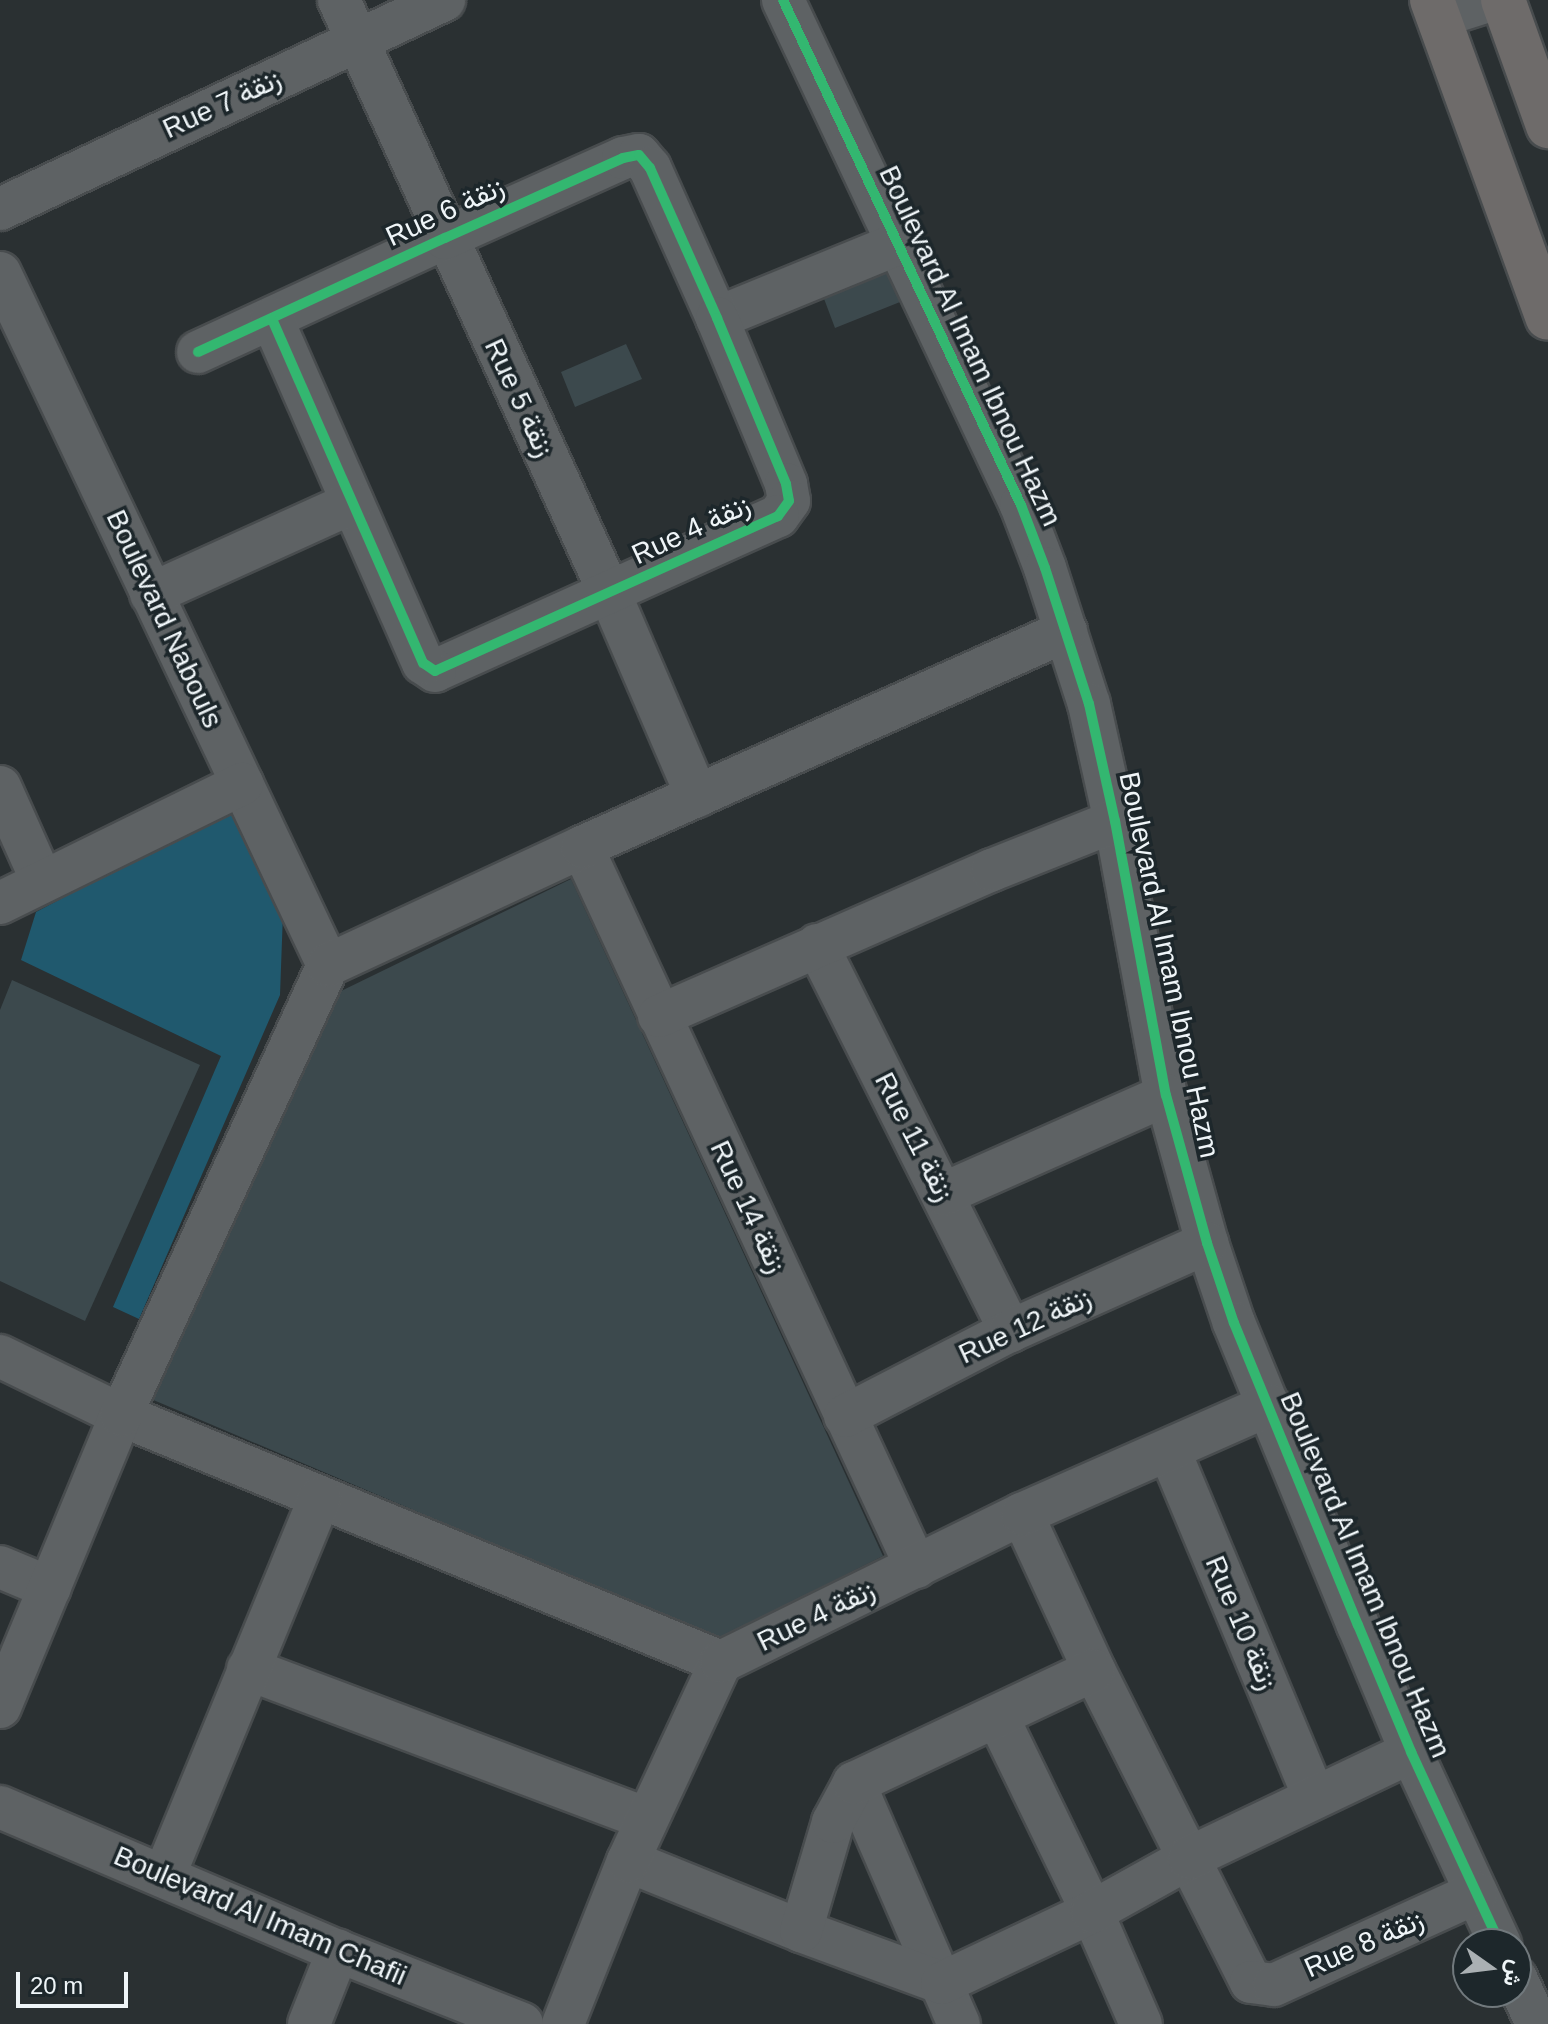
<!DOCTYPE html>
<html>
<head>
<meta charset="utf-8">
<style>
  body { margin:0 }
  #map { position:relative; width:1548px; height:2024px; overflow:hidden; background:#2a3032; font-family:Arial,Vazirmatn,sans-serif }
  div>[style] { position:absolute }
  .green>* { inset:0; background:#20596e }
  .building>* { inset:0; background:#3c494d }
  .roads { filter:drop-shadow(2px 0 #484c4e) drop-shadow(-2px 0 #484c4e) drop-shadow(0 2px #484c4e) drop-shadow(0 -2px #484c4e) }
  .minor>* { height:42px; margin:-21px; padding:0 21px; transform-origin:21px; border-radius:21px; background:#5e6264 }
  .major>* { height:44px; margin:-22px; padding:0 22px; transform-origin:22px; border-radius:22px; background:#6e6b6a }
  .cycleway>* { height:10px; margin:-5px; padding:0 5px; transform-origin:5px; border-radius:5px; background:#33b770 }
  span { translate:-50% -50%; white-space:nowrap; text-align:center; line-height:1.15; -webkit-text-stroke:7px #1d272b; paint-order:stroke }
  .street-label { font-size:28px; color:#eff5f8 }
  .north { position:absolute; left:1452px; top:1928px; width:80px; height:80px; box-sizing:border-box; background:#1d272b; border:2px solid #71797d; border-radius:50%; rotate:104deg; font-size:22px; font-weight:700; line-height:32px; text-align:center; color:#eff5f8 }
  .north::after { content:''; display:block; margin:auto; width:28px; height:36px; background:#aab0b3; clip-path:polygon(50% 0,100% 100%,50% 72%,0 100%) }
  .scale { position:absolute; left:16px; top:1972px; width:112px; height:36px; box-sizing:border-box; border:4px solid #eff5f8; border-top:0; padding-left:10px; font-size:24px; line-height:28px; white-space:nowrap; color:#eff5f8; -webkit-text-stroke:6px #1d272b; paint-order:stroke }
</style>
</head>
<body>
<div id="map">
  <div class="green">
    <i style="clip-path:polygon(231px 809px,283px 913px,280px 995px,139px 1319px,113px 1307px,221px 1056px,21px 960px,36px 912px)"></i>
  </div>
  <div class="building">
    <i style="clip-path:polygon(898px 267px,910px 298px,835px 328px,823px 296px)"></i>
    <i style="clip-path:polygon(626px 344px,642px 379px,575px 407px,561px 372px)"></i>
    <i style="clip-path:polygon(571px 879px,883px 1556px,718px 1639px,151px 1399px,339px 992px)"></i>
    <i style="clip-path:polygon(12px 980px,200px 1065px,85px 1321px,0 1281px,0 1010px)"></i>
  </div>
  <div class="roads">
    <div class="minor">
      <i style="left:339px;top:0;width:653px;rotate:65.48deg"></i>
      <i style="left:610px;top:594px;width:220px;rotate:66.7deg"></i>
      <i style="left:783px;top:0;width:558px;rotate:64.77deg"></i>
      <i style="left:1021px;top:505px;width:67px;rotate:69.1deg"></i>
      <i style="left:1045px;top:568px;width:143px;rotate:72.1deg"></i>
      <i style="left:1089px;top:704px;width:120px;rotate:77.5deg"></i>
      <i style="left:1115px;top:821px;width:279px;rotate:79.5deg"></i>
      <i style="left:1166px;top:1095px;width:154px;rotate:74.5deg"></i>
      <i style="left:1207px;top:1243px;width:84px;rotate:71.4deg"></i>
      <i style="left:1234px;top:1323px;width:326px;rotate:67.7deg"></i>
      <i style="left:1358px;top:1625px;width:138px;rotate:67.3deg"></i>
      <i style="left:1411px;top:1752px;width:212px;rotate:65.1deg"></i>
      <i style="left:1438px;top:17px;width:56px;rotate:-17.8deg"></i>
      <i style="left:0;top:209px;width:491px;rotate:-25.2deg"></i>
      <i style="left:0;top:273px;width:766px;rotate:64.64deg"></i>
      <i style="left:717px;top:318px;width:195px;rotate:-22.3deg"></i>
      <i style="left:198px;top:352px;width:272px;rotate:-24.8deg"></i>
      <i style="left:445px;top:238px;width:195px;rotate:-24.2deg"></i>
      <i style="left:623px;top:158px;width:16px;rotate:-11deg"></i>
      <i style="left:639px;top:155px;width:17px;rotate:50deg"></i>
      <i style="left:650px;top:168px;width:164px;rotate:65.9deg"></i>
      <i style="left:717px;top:318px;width:180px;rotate:67.4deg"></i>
      <i style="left:786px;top:484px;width:17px;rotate:80deg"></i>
      <i style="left:789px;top:501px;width:19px;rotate:126deg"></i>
      <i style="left:778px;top:516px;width:376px;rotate:155.7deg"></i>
      <i style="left:435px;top:671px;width:14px;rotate:-146deg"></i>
      <i style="left:423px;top:663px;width:376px;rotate:-113.7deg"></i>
      <i style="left:151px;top:594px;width:221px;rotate:-24.4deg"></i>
      <i style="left:0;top:787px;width:103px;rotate:65.9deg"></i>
      <i style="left:582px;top:847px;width:794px;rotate:65.11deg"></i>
      <i style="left:0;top:903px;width:270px;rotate:-26.2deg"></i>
      <i style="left:817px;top:945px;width:432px;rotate:63.4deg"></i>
      <i style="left:659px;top:1016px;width:364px;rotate:-23.7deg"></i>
      <i style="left:992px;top:870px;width:132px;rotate:-21.7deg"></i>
      <i style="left:943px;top:1194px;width:244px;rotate:-23.9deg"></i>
      <i style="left:0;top:1356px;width:135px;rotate:26deg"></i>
      <i style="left:121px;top:1415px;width:649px;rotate:22.38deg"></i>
      <i style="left:845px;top:1416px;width:186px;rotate:-27.3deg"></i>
      <i style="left:1010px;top:1331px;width:216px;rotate:-24.1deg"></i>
      <i style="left:1169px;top:1450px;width:376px;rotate:67.3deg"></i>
      <i style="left:1022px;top:1514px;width:172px;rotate:65.2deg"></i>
      <i style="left:1094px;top:1670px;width:349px;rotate:63.3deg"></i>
      <i style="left:1251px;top:1982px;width:23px;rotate:7deg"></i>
      <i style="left:1274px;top:1985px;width:222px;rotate:-24.5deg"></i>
      <i style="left:0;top:1567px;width:54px;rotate:22.8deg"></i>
      <i style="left:248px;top:1669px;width:426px;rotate:20.6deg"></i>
      <i style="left:0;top:1707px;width:316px;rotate:-67.5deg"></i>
      <i style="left:121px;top:1415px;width:495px;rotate:-65.3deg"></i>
      <i style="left:328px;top:965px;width:280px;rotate:-24.9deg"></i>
      <i style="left:582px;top:847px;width:530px;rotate:-24.05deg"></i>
      <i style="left:998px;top:1718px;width:216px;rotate:64.1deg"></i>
      <i style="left:1092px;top:1912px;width:122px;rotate:66.4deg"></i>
      <i style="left:854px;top:1783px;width:263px;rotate:66.5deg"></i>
      <i style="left:0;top:1807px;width:367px;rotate:23.1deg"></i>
      <i style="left:338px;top:1951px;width:198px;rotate:21.6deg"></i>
      <i style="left:628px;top:1861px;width:187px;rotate:22deg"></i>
      <i style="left:801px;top:1931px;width:150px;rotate:20.2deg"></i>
      <i style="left:942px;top:1983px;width:166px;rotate:-25.3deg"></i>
      <i style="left:1092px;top:1912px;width:111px;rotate:-29.1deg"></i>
      <i style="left:1189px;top:1858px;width:246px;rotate:-25.5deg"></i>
      <i style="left:164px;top:1876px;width:409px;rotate:-67.6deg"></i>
      <i style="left:801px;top:1931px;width:114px;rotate:-73.6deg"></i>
      <i style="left:833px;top:1822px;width:44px;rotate:-61.7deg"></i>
      <i style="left:854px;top:1783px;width:265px;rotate:-25.2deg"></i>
      <i style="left:1516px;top:1978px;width:51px;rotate:65.5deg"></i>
      <i style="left:309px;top:2024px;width:79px;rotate:-68.3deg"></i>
      <i style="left:563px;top:2024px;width:175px;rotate:-68.3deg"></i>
      <i style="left:628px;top:1861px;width:220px;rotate:-65deg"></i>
      <i style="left:721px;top:1662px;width:335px;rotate:-26.2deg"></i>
      <i style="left:1022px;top:1514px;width:270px;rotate:-23.8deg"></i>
    </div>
    <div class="major">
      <i style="left:1432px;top:0;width:338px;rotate:70deg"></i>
      <i style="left:1503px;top:0;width:134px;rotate:70.3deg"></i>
    </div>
  </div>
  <div class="cycleway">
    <i style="left:783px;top:0;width:558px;rotate:64.77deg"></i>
    <i style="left:1021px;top:505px;width:67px;rotate:69.1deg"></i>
    <i style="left:1045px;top:568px;width:143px;rotate:72.1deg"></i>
    <i style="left:1089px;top:704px;width:120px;rotate:77.5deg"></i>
    <i style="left:1115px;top:821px;width:279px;rotate:79.5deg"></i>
    <i style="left:1166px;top:1095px;width:154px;rotate:74.5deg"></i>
    <i style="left:1207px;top:1243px;width:84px;rotate:71.4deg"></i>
    <i style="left:1234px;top:1323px;width:326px;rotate:67.7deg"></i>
    <i style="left:1358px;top:1625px;width:138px;rotate:67.3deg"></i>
    <i style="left:1411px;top:1752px;width:212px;rotate:65.1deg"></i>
    <i style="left:198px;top:352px;width:272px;rotate:-24.8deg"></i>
    <i style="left:445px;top:238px;width:195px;rotate:-24.2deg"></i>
    <i style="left:623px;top:158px;width:16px;rotate:-11deg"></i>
    <i style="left:639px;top:155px;width:17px;rotate:50deg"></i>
    <i style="left:650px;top:168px;width:164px;rotate:65.9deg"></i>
    <i style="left:717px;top:318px;width:180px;rotate:67.4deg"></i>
    <i style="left:786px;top:484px;width:17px;rotate:80deg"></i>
    <i style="left:789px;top:501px;width:19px;rotate:126deg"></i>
    <i style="left:778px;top:516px;width:376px;rotate:155.7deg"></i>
    <i style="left:435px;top:671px;width:14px;rotate:-146deg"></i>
    <i style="left:423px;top:663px;width:376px;rotate:-113.7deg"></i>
  </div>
  <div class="street-label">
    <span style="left:222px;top:104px;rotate:-25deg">Rue 7 زنقة</span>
    <span style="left:445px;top:212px;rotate:-25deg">Rue 6 زنقة</span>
    <span style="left:970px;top:346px;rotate:65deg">Boulevard Al Imam Ibnou Hazm</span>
    <span style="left:519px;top:398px;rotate:65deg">Rue 5 زنقة</span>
    <span style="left:691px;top:530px;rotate:-25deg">Rue 4 زنقة</span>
    <span style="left:164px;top:619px;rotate:65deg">Boulevard Nabouls</span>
    <span style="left:1169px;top:965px;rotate:78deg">Boulevard Al Imam Ibnou Hazm</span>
    <span style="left:914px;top:1137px;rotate:63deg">Rue 11 زنقة</span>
    <span style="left:748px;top:1207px;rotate:65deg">Rue 14 زنقة</span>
    <span style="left:1025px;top:1326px;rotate:-25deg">Rue 12 زنقة</span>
    <span style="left:1365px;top:1575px;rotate:67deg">Boulevard Al Imam Ibnou Hazm</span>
    <span style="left:816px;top:1616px;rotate:-26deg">Rue 4 زنقة</span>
    <span style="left:1241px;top:1623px;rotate:67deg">Rue 10 زنقة</span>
    <span style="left:260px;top:1916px;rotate:23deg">Boulevard Al Imam Chafii</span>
    <span style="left:1364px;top:1944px;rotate:-24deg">Rue 8 زنقة</span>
  </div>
  <div class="north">ش</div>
  <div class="scale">20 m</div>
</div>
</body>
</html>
